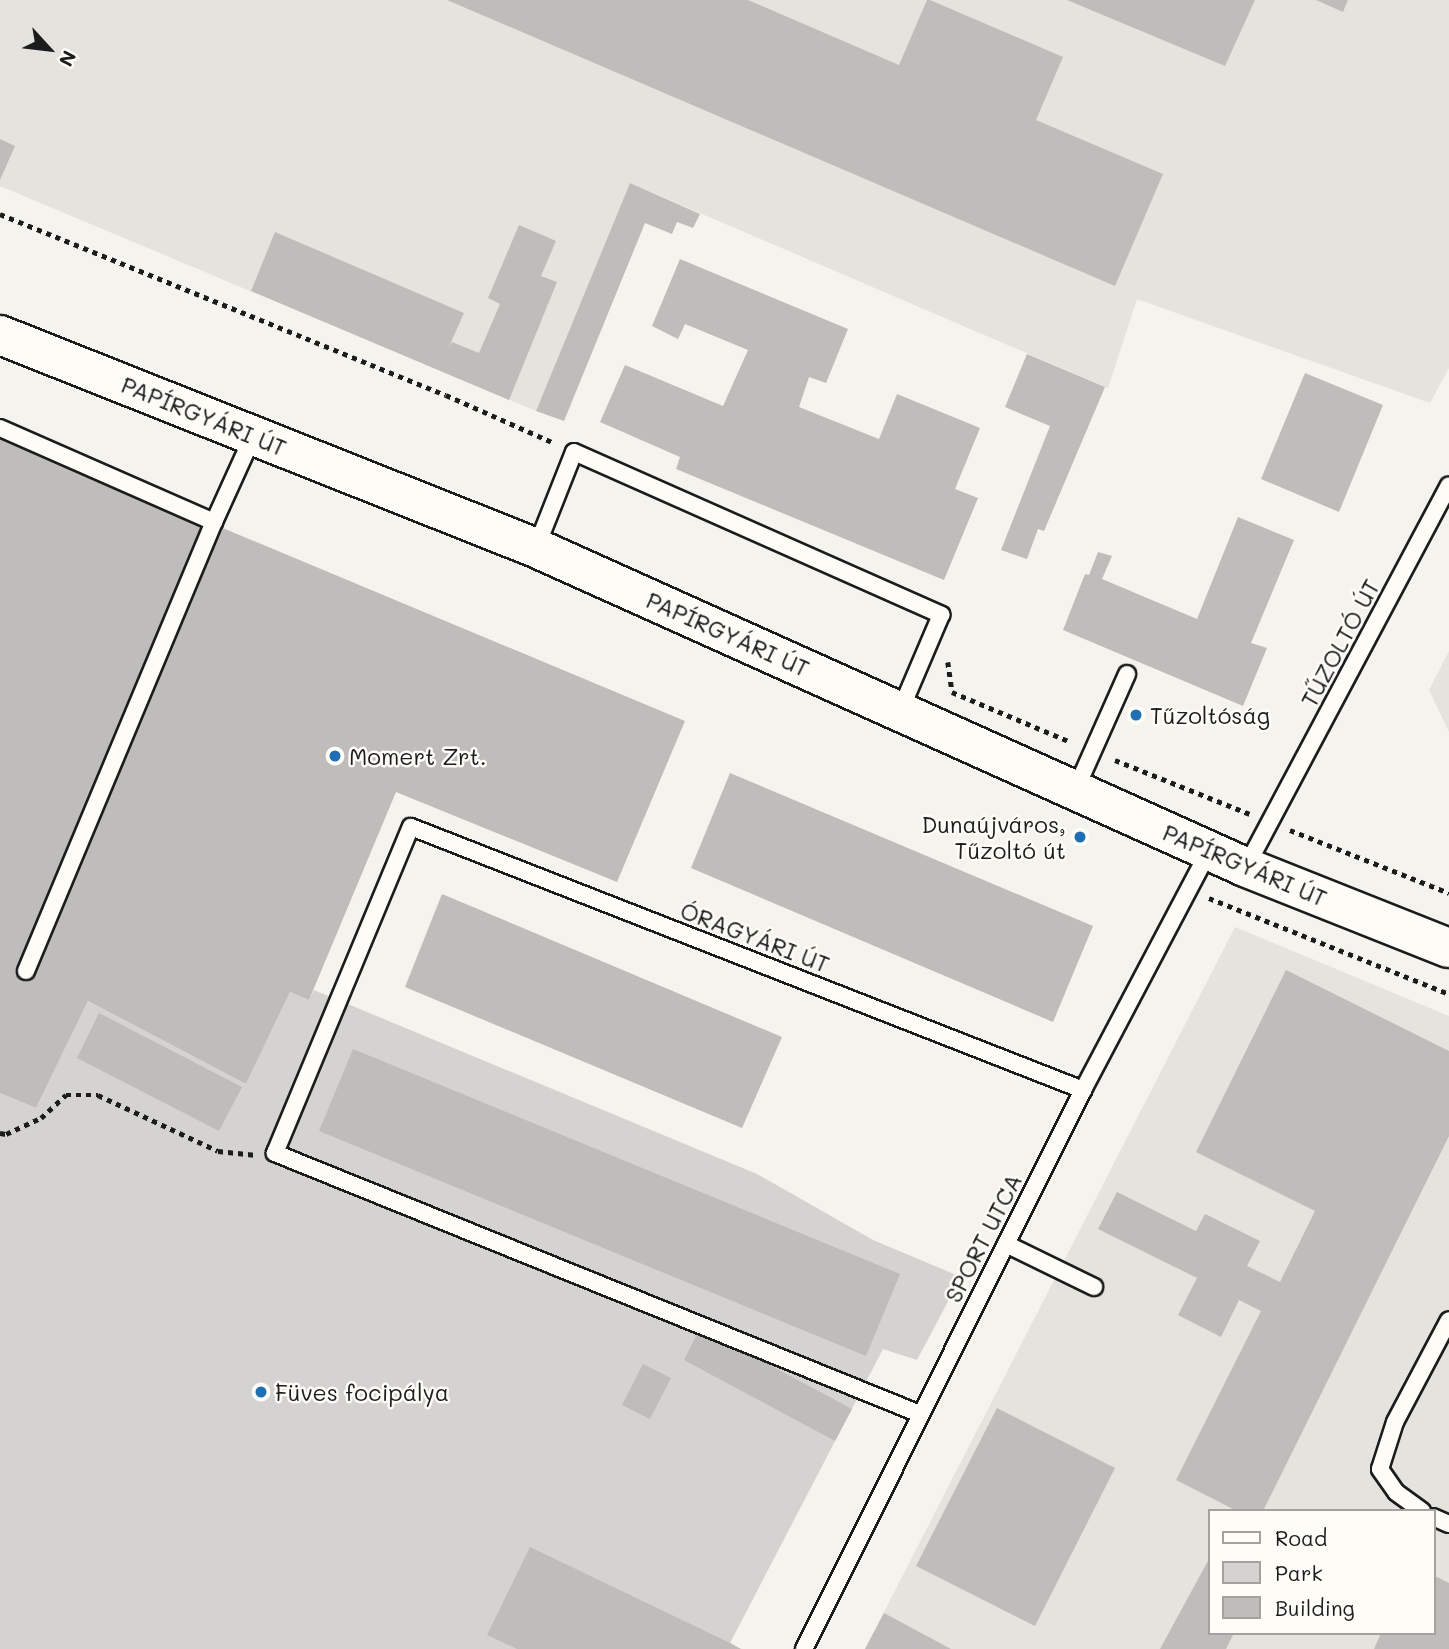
<!DOCTYPE html>
<html>
<head>
<meta charset="utf-8">
<style>
  body { margin:0 }
  #map { position:relative; width:1449px; height:1649px; overflow:hidden; background:#f4f3ee; font-family:Mali,sans-serif }
  div>[style] { position:absolute }
  .built>* { inset:0; background:#e4e3de }
  .green>* { inset:0; background:#d4d3cf }
  .building>* { inset:0; background:#bebdba }
  .path>* { height:4.5px; margin-top:-2.25px; transform-origin:0; background:repeating-linear-gradient(90deg,#1c1c1c 0 5px,transparent 0 10px) }
  .roads { filter:drop-shadow(2px 0 #1c1c1c) drop-shadow(-2px 0 #1c1c1c) drop-shadow(0 2px #1c1c1c) drop-shadow(0 -2px #1c1c1c) }
  .service>* { height:16px; margin:-8px; padding:0 8px; transform-origin:8px; border-radius:8px; background:#fdfcf7 }
  .tertiary>* { height:38px; margin:-19px; padding:0 19px; transform-origin:19px; border-radius:19px; background:#fdfcf7 }
  .dots>* { width:19px; height:19px; translate:-50% -50%; box-sizing:border-box; border:4px solid #fdfcf7; border-radius:50% }
  span { translate:-50% -50%; white-space:nowrap; text-align:center; line-height:1.15; -webkit-text-stroke:5px #fdfcf7; paint-order:stroke }
  .street-label { font-size:23px; color:#1c1c1c }
  .poi-label { font-size:23px; color:#1c1c1c }
  .left { translate:0 -50%; text-align:left }
  .right { translate:-100% -50%; text-align:right }
  .legend { position:absolute; left:1208px; top:1509px; width:228px; height:126px; box-sizing:border-box; background:#fdfcf7; border:2px solid #a3a29f; margin:0; padding:9px 12px; list-style:none; font-size:21px; color:#1c1c1c }
  .legend li { display:flex; align-items:center; gap:14px; height:35px }
  .legend b { width:35px; border:2px solid #a3a29f }
  .north { position:absolute; left:14px; top:14px; width:70px; height:70px; -webkit-text-stroke:5px #fdfcf7; paint-order:stroke; rotate:117deg; font-size:19px; font-weight:700; line-height:28px; text-align:center; color:#1c1c1c }
  .north::after { content:''; display:block; margin:auto; width:24px; height:32px; background:#1c1c1c; clip-path:polygon(50% 0,100% 100%,50% 72%,0 100%) }
</style>
</head>
<body>
<div id="map">
  <div class="built">
    <i style="clip-path:polygon(0 0,1449px 0,1449px 368px,1430px 403px,1137px 299px,1108px 388px,630px 183px,536px 411px,0 186px)"></i>
    <i style="clip-path:polygon(1449px 651px,1449px 732px,1429px 690px)"></i>
    <i style="clip-path:polygon(evenodd,1235px 927px,1449px 1016px,1449px 1649px,865px 1649px,1235px 927px,1209px 1511px,1433px 1511px,1433px 1633px,1209px 1633px,1209px 1511px)"></i>
  </div>
  <div class="green">
    <i style="clip-path:polygon(314px 990px,757px 1174px,873px 1240px,961px 1277px,917px 1360px,883px 1349px,730px 1643px,741px 1649px,0 1649px,0 1093px,36px 1108px,88px 1001px,246px 1084px,290px 992px,309px 1000px)"></i>
  </div>
  <div class="building">
    <i style="clip-path:polygon(447px 0,748px 0,899px 65px,927px 0,930px 0,1063px 57px,1036px 120px,1163px 174px,1115px 286px)"></i>
    <i style="clip-path:polygon(1067px 0,1255px 0,1225px 66px)"></i>
    <i style="clip-path:polygon(1316px 0,1348px 0,1343px 12px)"></i>
    <i style="clip-path:polygon(0 139px,15px 146px,0 180px)"></i>
    <i style="clip-path:polygon(630px 183px,700px 214px,693px 228px,677px 222px,672px 234px,645px 223px,564px 421px,536px 411px)"></i>
    <i style="clip-path:polygon(519px 225px,556px 241px,541px 276px,557px 282px,509px 400px,251px 291px,275px 232px,464px 313px,448px 349px,452px 342px,479px 353px,500px 304px,488px 298px)"></i>
    <i style="clip-path:polygon(680px 259px,848px 329px,826px 383px,809px 377px,799px 407px,879px 439px,897px 394px,980px 428px,955px 489px,978px 498px,944px 580px,676px 469px,680px 457px,600px 422px,625px 365px,723px 406px,748px 350px,685px 324px,678px 339px,652px 326px)"></i>
    <i style="clip-path:polygon(1027px 354px,1105px 387px,1044px 531px,1038px 529px,1027px 559px,1001px 550px,1050px 426px,1005px 407px)"></i>
    <i style="clip-path:polygon(1305px 373px,1383px 405px,1339px 512px,1261px 479px)"></i>
    <i style="clip-path:polygon(0 435px,685px 721px,617px 882px,396px 792px,309px 1000px,290px 992px,246px 1084px,88px 1001px,36px 1108px,0 1093px)"></i>
    <i style="clip-path:polygon(1238px 517px,1294px 540px,1251px 643px,1267px 648px,1243px 706px,1063px 630px,1085px 574px,1089px 575px,1098px 552px,1112px 556px,1102px 579px,1197px 619px)"></i>
    <i style="clip-path:polygon(730px 773px,1093px 926px,1053px 1022px,691px 868px)"></i>
    <i style="clip-path:polygon(442px 894px,782px 1037px,742px 1128px,405px 987px)"></i>
    <i style="clip-path:polygon(1286px 970px,1449px 1051px,1449px 1136px,1263px 1511px,1237px 1511px,1176px 1480px,1261px 1311px,1239px 1300px,1221px 1337px,1178px 1315px,1197px 1278px,1098px 1229px,1117px 1192px,1196px 1231px,1205px 1214px,1260px 1241px,1247px 1266px,1280px 1282px,1315px 1211px,1196px 1152px)"></i>
    <i style="clip-path:polygon(99px 1013px,242px 1087px,219px 1131px,77px 1058px)"></i>
    <i style="clip-path:polygon(353px 1049px,900px 1274px,866px 1356px,319px 1131px)"></i>
    <i style="clip-path:polygon(700px 1328px,852px 1409px,835px 1441px,684px 1360px)"></i>
    <i style="clip-path:polygon(643px 1364px,671px 1378px,650px 1419px,622px 1405px)"></i>
    <i style="clip-path:polygon(997px 1408px,1115px 1468px,1035px 1626px,916px 1566px)"></i>
    <i style="clip-path:polygon(530px 1547px,730px 1643px,741px 1649px,517px 1649px,487px 1635px)"></i>
    <i style="clip-path:polygon(1209px 1559px,1209px 1633px,1234px 1633px,1226px 1649px,1160px 1649px)"></i>
    <i style="clip-path:polygon(1433px 1575px,1449px 1583px,1449px 1649px,1374px 1649px,1381px 1633px,1433px 1633px)"></i>
    <i style="clip-path:polygon(884px 1613px,951px 1649px,865px 1649px)"></i>
  </div>
  <div class="path">
    <i style="left:0;top:214px;width:481px;rotate:22.1deg"></i>
    <i style="left:446px;top:395px;width:116px;rotate:23.9deg"></i>
    <i style="left:948px;top:662px;width:30px;rotate:82deg"></i>
    <i style="left:952px;top:692px;width:129px;rotate:22.8deg"></i>
    <i style="left:1115px;top:760px;width:145px;rotate:21.8deg"></i>
    <i style="left:1290px;top:830px;width:171px;rotate:21.6deg"></i>
    <i style="left:1209px;top:898px;width:258px;rotate:21.8deg"></i>
    <i style="left:0;top:1133px;width:6px;rotate:9deg"></i>
    <i style="left:6px;top:1134px;width:38px;rotate:-25deg"></i>
    <i style="left:41px;top:1118px;width:34px;rotate:-43deg"></i>
    <i style="left:66px;top:1095px;width:32px"></i>
    <i style="left:98px;top:1095px;width:132px;rotate:25deg"></i>
    <i style="left:218px;top:1151px;width:36px;rotate:6deg"></i>
  </div>
  <div class="roads">
    <div class="service">
      <i style="left:0;top:428px;width:234px;rotate:23.7deg"></i>
      <i style="left:214px;top:522px;width:94px;rotate:-65.6deg"></i>
      <i style="left:536px;top:548px;width:103px;rotate:-68.4deg"></i>
      <i style="left:574px;top:452px;width:402px;rotate:23.9deg"></i>
      <i style="left:941px;top:615px;width:104px;rotate:113.1deg"></i>
      <i style="left:1075px;top:791px;width:128px;rotate:-66deg"></i>
      <i style="left:1246px;top:867px;width:432px;rotate:-62deg"></i>
      <i style="left:26px;top:971px;width:487px;rotate:-67.3deg"></i>
      <i style="left:1006px;top:1244px;width:98px;rotate:26deg"></i>
      <i style="left:920px;top:1414px;width:696px;rotate:-157.97deg"></i>
      <i style="left:275px;top:1153px;width:353px;rotate:-67.4deg"></i>
      <i style="left:411px;top:827px;width:722px;rotate:21.37deg"></i>
      <i style="left:1422px;top:1511px;width:32px;rotate:-144deg"></i>
      <i style="left:1396px;top:1492px;width:28px;rotate:-125deg"></i>
      <i style="left:1380px;top:1469px;width:49px;rotate:-72.3deg"></i>
      <i style="left:1395px;top:1422px;width:115px;rotate:-62.1deg"></i>
      <i style="left:1433px;top:1517px;width:17px;rotate:24deg"></i>
      <i style="left:804px;top:1649px;width:625px;rotate:-63.48deg"></i>
      <i style="left:1083px;top:1090px;width:270px;rotate:-62.2deg"></i>
    </div>
    <div class="tertiary">
      <i style="left:0;top:335px;width:577px;rotate:21.67deg"></i>
      <i style="left:536px;top:548px;width:777px;rotate:24.22deg"></i>
      <i style="left:1245px;top:867px;width:219px;rotate:21.7deg"></i>
    </div>
  </div>
  <div class="dots">
    <i style="left:1136px;top:715px;background:#1f6fb2"></i>
    <i style="left:335px;top:756px;background:#1f6fb2"></i>
    <i style="left:1080px;top:837px;background:#1f6fb2"></i>
    <i style="left:261px;top:1392px;background:#1f6fb2"></i>
  </div>
  <div class="street-label">
    <span style="left:204px;top:416px;rotate:22deg">PAPÍRGYÁRI ÚT</span>
    <span style="left:728px;top:634px;rotate:24deg">PAPÍRGYÁRI ÚT</span>
    <span style="left:1340px;top:643px;rotate:-62deg">TŰZOLTÓ ÚT</span>
    <span style="left:1245px;top:865px;rotate:23deg">PAPÍRGYÁRI ÚT</span>
    <span style="left:755px;top:937px;rotate:21deg">ÓRAGYÁRI ÚT</span>
    <span style="left:983px;top:1238px;rotate:-63deg">SPORT UTCA</span>
  </div>
  <div class="poi-label">
    <span class="left" style="left:1150px;top:715px">Tűzoltóság</span>
    <span class="left" style="left:349px;top:756px">Momert Zrt.</span>
    <span class="right" style="left:1066px;top:837px">Dunaújváros,<br>Tűzoltó út</span>
    <span class="left" style="left:275px;top:1392px">Füves focipálya</span>
  </div>
  <ul class="legend">
  <li><b style="height:9px;background:#fdfcf7"></b>Road</li>
  <li><b style="height:19px;background:#d4d3cf"></b>Park</li>
  <li><b style="height:19px;background:#bebdba"></b>Building</li>
  </ul>
  <div class="north">N</div>
</div>
</body>
</html>
